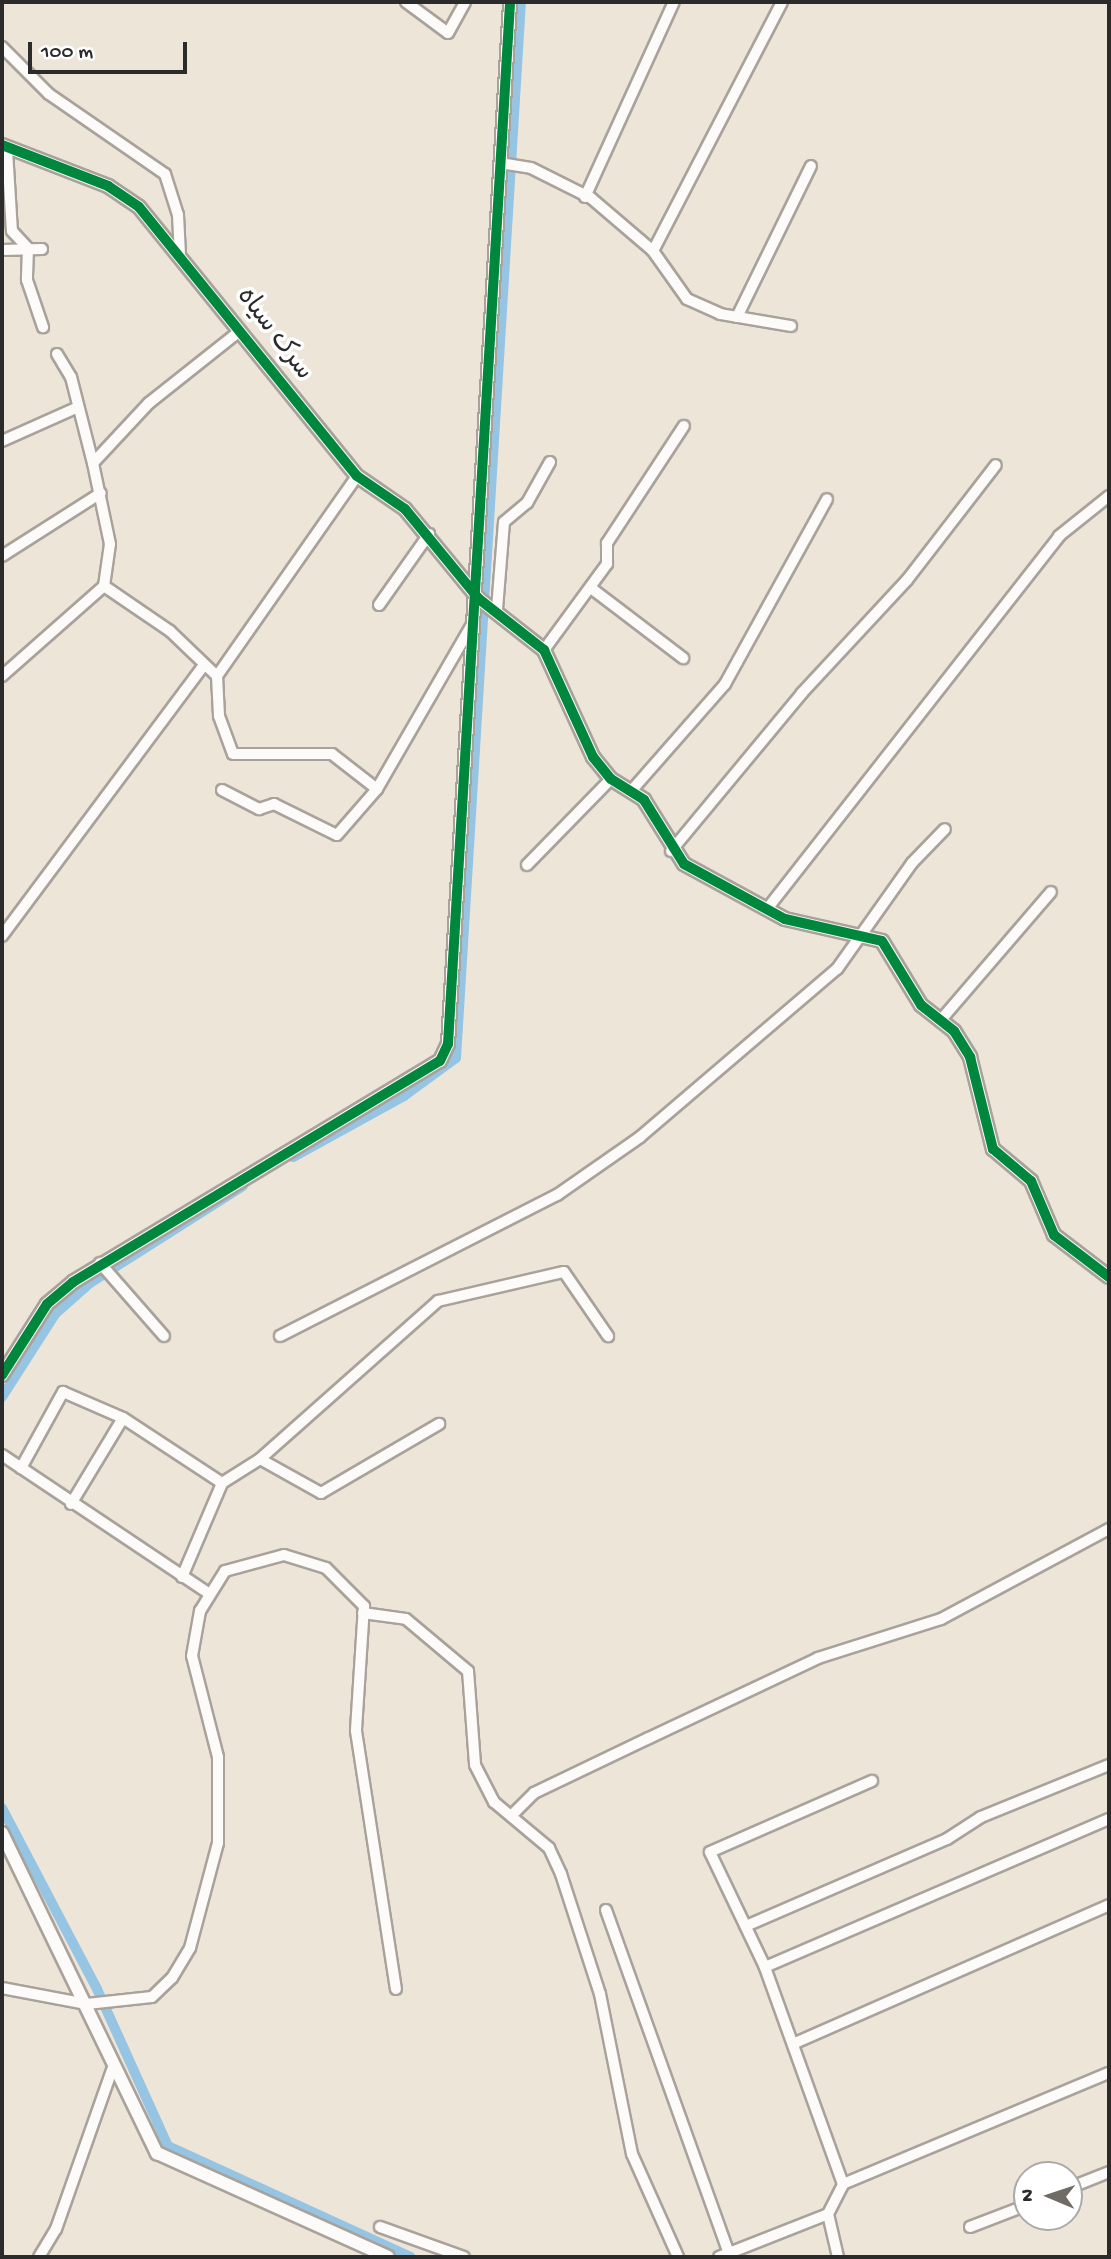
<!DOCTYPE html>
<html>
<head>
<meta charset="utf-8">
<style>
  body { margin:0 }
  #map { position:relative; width:1111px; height:2259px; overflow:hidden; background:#eee5d9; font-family:"Gochi Hand","Playpen Sans Arabic",sans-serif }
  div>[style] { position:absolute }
  .canal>* { height:10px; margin:-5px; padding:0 5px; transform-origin:5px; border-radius:5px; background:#96c4e3 }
  .roads { filter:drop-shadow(2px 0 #a8a29b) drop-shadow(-2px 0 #a8a29b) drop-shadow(0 2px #a8a29b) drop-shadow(0 -2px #a8a29b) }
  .minor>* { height:10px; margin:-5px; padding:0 5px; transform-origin:5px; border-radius:5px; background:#fcfbf9 }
  .tertiary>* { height:12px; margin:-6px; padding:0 6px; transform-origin:6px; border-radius:6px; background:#fcfbf9 }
  .cycleway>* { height:10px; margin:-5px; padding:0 5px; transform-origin:5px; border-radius:5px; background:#00873e }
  span { translate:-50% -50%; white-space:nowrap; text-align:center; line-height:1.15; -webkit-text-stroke:7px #fff; paint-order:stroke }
  .street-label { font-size:26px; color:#2b2b2b }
  .frame { position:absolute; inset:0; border:4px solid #2b2b2b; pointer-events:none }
  .north { position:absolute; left:1013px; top:2161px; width:70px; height:70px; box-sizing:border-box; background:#fff; border:2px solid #aaa; border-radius:50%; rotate:272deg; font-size:19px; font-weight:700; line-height:28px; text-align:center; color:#2b2b2b }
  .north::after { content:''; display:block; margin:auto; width:24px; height:32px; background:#6f6c68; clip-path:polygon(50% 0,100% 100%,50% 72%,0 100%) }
  .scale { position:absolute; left:28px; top:42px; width:159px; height:32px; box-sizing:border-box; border:4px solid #2b2b2b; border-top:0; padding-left:9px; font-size:21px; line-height:24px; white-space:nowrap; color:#2b2b2b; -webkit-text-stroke:5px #fff; paint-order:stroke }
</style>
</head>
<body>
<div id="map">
  <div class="canal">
    <i style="left:293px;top:1157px;width:127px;rotate:-28.8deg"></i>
    <i style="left:404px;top:1096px;width:64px;rotate:-36.2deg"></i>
    <i style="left:456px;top:1058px;width:1058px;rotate:-86.48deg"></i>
    <i style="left:2px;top:1397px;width:98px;rotate:-57.4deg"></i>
    <i style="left:55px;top:1314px;width:47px;rotate:-41.5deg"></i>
    <i style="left:90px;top:1283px;width:181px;rotate:-32.4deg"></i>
    <i style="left:2px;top:1808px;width:204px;rotate:62.3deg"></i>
    <i style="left:97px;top:1989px;width:172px;rotate:65.7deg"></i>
    <i style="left:168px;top:2146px;width:267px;rotate:24.6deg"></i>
  </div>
  <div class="roads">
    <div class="minor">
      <i style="left:406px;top:2px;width:52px;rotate:36.4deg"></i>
      <i style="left:448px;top:33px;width:35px;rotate:-61deg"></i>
      <i style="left:2px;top:47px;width:66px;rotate:45deg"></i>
      <i style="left:49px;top:94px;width:141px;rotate:34.6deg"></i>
      <i style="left:165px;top:174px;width:43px;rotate:72.4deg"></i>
      <i style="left:178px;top:215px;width:40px;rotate:87.1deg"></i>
      <i style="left:7px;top:150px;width:81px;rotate:86.5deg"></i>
      <i style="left:12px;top:231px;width:23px;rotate:47deg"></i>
      <i style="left:28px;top:248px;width:32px;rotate:92deg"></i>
      <i style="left:27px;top:280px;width:50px;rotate:71.2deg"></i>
      <i style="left:500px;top:163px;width:31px;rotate:9deg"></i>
      <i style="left:531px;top:168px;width:67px;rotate:26.6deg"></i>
      <i style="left:591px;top:198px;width:82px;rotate:40.5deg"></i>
      <i style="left:653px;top:251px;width:59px;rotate:54.7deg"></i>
      <i style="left:687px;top:299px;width:36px;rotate:24deg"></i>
      <i style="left:720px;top:314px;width:72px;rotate:9.6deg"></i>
      <i style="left:585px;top:197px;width:214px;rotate:-65.5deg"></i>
      <i style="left:2px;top:250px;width:40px;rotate:-1.4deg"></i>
      <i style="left:653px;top:251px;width:280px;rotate:-62.6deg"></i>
      <i style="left:737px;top:317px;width:168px;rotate:-63.9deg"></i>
      <i style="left:57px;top:354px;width:27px;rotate:59deg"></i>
      <i style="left:71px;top:377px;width:89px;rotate:75.7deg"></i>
      <i style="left:2px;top:441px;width:81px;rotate:-24deg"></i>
      <i style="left:2px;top:556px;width:117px;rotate:-32.5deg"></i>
      <i style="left:104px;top:586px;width:80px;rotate:34.3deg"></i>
      <i style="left:170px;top:631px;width:65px;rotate:43.8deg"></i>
      <i style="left:217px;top:676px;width:244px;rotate:-55deg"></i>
      <i style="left:591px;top:588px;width:116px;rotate:37.3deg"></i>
      <i style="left:379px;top:605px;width:87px;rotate:-54.8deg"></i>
      <i style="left:497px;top:609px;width:87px;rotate:-85.4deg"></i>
      <i style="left:504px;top:522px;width:30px;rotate:-40deg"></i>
      <i style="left:527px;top:503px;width:47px;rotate:-60.7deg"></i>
      <i style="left:544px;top:650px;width:107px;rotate:-53.8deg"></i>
      <i style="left:607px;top:564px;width:21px;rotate:-90deg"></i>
      <i style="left:607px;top:543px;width:140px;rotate:-56.7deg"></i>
      <i style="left:2px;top:676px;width:136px;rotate:-41.4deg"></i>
      <i style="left:104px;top:586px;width:42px;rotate:-81.9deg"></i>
      <i style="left:110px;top:544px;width:83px;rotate:-101.9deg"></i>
      <i style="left:93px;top:463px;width:82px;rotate:-47deg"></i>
      <i style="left:149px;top:403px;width:116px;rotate:-38.4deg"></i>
      <i style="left:217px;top:676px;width:40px;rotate:87.1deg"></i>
      <i style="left:219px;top:716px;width:40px;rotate:69.8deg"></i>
      <i style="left:233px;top:754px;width:99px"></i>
      <i style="left:332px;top:754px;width:57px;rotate:37.9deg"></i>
      <i style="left:222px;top:790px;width:42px;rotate:27.2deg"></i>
      <i style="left:259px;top:809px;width:16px;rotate:-18deg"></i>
      <i style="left:274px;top:804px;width:70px;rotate:26.2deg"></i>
      <i style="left:337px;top:835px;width:61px;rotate:-49deg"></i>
      <i style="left:377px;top:789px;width:192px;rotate:-60deg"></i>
      <i style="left:632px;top:790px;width:141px;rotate:-48.7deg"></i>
      <i style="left:725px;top:684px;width:211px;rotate:-61.1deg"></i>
      <i style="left:671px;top:851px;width:205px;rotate:-50.3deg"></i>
      <i style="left:802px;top:693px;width:154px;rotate:-47.1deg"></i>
      <i style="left:907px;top:580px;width:145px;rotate:-52.3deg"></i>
      <i style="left:527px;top:865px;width:120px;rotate:-45.7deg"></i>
      <i style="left:767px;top:909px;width:474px;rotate:-51.9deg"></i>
      <i style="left:1059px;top:536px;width:64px;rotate:-38.7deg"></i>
      <i style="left:2px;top:936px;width:337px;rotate:-53.3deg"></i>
      <i style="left:940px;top:1021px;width:170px;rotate:-49.3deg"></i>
      <i style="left:100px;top:1263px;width:97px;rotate:48.8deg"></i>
      <i style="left:280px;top:1336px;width:311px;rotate:-27deg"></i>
      <i style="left:557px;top:1195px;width:101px;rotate:-34.9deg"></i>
      <i style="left:640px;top:1137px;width:259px;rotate:-40.5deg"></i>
      <i style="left:837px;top:969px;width:130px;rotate:-54.7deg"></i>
      <i style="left:912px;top:863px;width:47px;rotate:-45.9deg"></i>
      <i style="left:2px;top:1455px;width:247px;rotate:33.8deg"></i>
      <i style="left:260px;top:1459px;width:70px;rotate:29.1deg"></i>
      <i style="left:321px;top:1493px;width:137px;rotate:-30.3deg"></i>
      <i style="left:21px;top:1468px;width:87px;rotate:-61.1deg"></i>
      <i style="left:63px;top:1392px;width:65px;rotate:23.4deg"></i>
      <i style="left:123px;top:1418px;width:118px;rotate:33.3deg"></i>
      <i style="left:71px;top:1504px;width:100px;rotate:-58.8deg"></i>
      <i style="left:182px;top:1577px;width:102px;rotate:-66.9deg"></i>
      <i style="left:222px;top:1483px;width:45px;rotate:-32.3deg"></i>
      <i style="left:260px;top:1459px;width:238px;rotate:-41.6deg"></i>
      <i style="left:438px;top:1301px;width:129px;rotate:-13deg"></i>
      <i style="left:564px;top:1272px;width:78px;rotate:55.5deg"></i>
      <i style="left:363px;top:1613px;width:43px;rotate:7.9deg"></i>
      <i style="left:406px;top:1619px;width:81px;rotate:40deg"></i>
      <i style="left:468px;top:1671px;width:94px;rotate:85.7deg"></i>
      <i style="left:475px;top:1765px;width:42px;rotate:62.8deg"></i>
      <i style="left:494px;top:1802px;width:72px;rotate:39.9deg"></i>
      <i style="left:549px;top:1848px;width:29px;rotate:65deg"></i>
      <i style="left:561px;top:1874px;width:126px;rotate:72deg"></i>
      <i style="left:600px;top:1994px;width:163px;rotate:78.7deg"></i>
      <i style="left:632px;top:2154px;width:113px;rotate:65.9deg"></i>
      <i style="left:514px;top:1813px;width:28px;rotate:-45deg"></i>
      <i style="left:534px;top:1793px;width:127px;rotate:-25.6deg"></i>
      <i style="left:649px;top:1738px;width:187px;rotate:-25.3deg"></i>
      <i style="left:818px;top:1658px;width:129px;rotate:-17.6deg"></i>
      <i style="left:941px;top:1619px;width:191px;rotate:-28.2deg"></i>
      <i style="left:606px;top:1910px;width:364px;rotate:70.3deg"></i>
      <i style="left:746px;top:1926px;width:219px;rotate:-23.4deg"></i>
      <i style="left:947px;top:1839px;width:40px;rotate:-32.9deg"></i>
      <i style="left:981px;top:1817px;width:138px;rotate:-22.1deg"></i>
      <i style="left:765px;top:1967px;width:374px;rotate:-23.3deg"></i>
      <i style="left:2px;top:1988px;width:86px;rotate:10.7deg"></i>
      <i style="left:87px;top:2004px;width:65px;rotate:-6.1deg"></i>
      <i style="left:152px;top:1997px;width:28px;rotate:-44deg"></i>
      <i style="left:172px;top:1978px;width:35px;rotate:-59deg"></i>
      <i style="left:190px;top:1948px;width:109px;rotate:-75.1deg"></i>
      <i style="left:218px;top:1843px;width:86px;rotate:-90deg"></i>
      <i style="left:218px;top:1757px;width:104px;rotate:-104.4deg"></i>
      <i style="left:192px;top:1656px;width:46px;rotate:-79.9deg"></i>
      <i style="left:200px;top:1611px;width:47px;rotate:-58deg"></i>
      <i style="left:225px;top:1571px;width:61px;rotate:-15.2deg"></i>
      <i style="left:284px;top:1555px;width:44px;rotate:17.2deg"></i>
      <i style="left:326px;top:1568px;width:54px;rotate:45deg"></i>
      <i style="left:364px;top:1606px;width:125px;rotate:93.7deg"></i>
      <i style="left:356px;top:1731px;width:261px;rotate:81.2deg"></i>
      <i style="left:795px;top:2043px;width:343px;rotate:-23.7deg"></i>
      <i style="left:843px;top:2184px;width:288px;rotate:-22.7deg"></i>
      <i style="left:1069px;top:2188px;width:43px;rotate:-21.8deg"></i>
      <i style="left:828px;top:2214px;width:44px;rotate:76.9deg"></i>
      <i style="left:380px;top:2227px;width:89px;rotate:19.7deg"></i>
      <i style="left:970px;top:2227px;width:61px;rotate:-21.1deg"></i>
      <i style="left:39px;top:2257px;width:33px;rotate:-59deg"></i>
      <i style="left:56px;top:2229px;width:169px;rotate:-70.6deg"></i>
      <i style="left:719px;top:2257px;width:117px;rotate:-21.5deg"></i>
      <i style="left:828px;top:2214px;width:34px;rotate:-63deg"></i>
      <i style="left:843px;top:2184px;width:231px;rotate:-109.8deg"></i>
      <i style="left:765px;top:1967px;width:127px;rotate:-115.6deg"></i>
      <i style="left:710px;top:1852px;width:177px;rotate:-23.7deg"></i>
    </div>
    <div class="tertiary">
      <i style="left:2px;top:145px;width:114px;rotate:21.1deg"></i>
      <i style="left:108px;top:186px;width:37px;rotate:34deg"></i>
      <i style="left:139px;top:207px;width:346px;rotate:51deg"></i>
      <i style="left:357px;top:476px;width:58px;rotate:34.5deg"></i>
      <i style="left:405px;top:509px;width:117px;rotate:50.6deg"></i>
      <i style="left:479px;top:599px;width:83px;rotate:38.1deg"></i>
      <i style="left:544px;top:650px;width:118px;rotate:65.4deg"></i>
      <i style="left:593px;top:757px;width:28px;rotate:51deg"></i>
      <i style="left:611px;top:779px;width:39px;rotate:32deg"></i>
      <i style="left:644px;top:800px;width:75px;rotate:58deg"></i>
      <i style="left:684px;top:864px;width:115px;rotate:28.6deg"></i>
      <i style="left:785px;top:919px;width:99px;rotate:12.8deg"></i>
      <i style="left:882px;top:941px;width:75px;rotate:58.6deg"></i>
      <i style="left:921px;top:1005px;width:42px;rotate:38.2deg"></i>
      <i style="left:954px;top:1031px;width:31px;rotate:58deg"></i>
      <i style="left:970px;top:1057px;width:95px;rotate:76deg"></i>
      <i style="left:993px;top:1149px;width:50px;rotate:40.1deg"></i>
      <i style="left:1031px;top:1181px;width:59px;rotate:66.9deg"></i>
      <i style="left:1054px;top:1235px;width:69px;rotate:37.4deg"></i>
      <i style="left:2px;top:1375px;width:84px;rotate:-57.6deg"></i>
      <i style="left:47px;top:1304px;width:34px;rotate:-40deg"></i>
      <i style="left:73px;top:1282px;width:428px;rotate:-31.1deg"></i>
      <i style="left:440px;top:1061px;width:19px;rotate:-65deg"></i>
      <i style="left:448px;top:1044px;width:1044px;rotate:-86.59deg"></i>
      <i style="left:2px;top:1833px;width:356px;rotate:64.2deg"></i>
      <i style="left:157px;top:2153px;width:253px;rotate:24.2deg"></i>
    </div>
  </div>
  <div class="cycleway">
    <i style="left:2px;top:145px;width:114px;rotate:21.1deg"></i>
    <i style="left:108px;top:186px;width:37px;rotate:34deg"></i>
    <i style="left:139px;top:207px;width:346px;rotate:51deg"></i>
    <i style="left:357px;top:476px;width:58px;rotate:34.5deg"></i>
    <i style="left:405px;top:509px;width:117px;rotate:50.6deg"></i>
    <i style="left:479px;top:599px;width:83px;rotate:38.1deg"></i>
    <i style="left:544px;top:650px;width:118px;rotate:65.4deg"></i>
    <i style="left:593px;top:757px;width:28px;rotate:51deg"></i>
    <i style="left:611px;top:779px;width:39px;rotate:32deg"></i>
    <i style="left:644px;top:800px;width:75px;rotate:58deg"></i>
    <i style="left:684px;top:864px;width:115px;rotate:28.6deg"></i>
    <i style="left:785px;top:919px;width:99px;rotate:12.8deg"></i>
    <i style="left:882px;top:941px;width:75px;rotate:58.6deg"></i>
    <i style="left:921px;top:1005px;width:42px;rotate:38.2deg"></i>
    <i style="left:954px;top:1031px;width:31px;rotate:58deg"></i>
    <i style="left:970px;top:1057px;width:95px;rotate:76deg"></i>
    <i style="left:993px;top:1149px;width:50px;rotate:40.1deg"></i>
    <i style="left:1031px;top:1181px;width:59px;rotate:66.9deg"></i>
    <i style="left:1054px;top:1235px;width:69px;rotate:37.4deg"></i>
    <i style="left:2px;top:1375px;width:84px;rotate:-57.6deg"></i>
    <i style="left:47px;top:1304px;width:34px;rotate:-40deg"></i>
    <i style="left:73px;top:1282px;width:428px;rotate:-31.1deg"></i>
    <i style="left:440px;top:1061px;width:19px;rotate:-65deg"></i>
    <i style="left:448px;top:1044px;width:1044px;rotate:-86.59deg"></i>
  </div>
  <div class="street-label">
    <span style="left:273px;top:335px;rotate:53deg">سرک سیاه</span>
  </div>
  <div class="frame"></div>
  <div class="north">N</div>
  <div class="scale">100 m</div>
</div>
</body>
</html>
